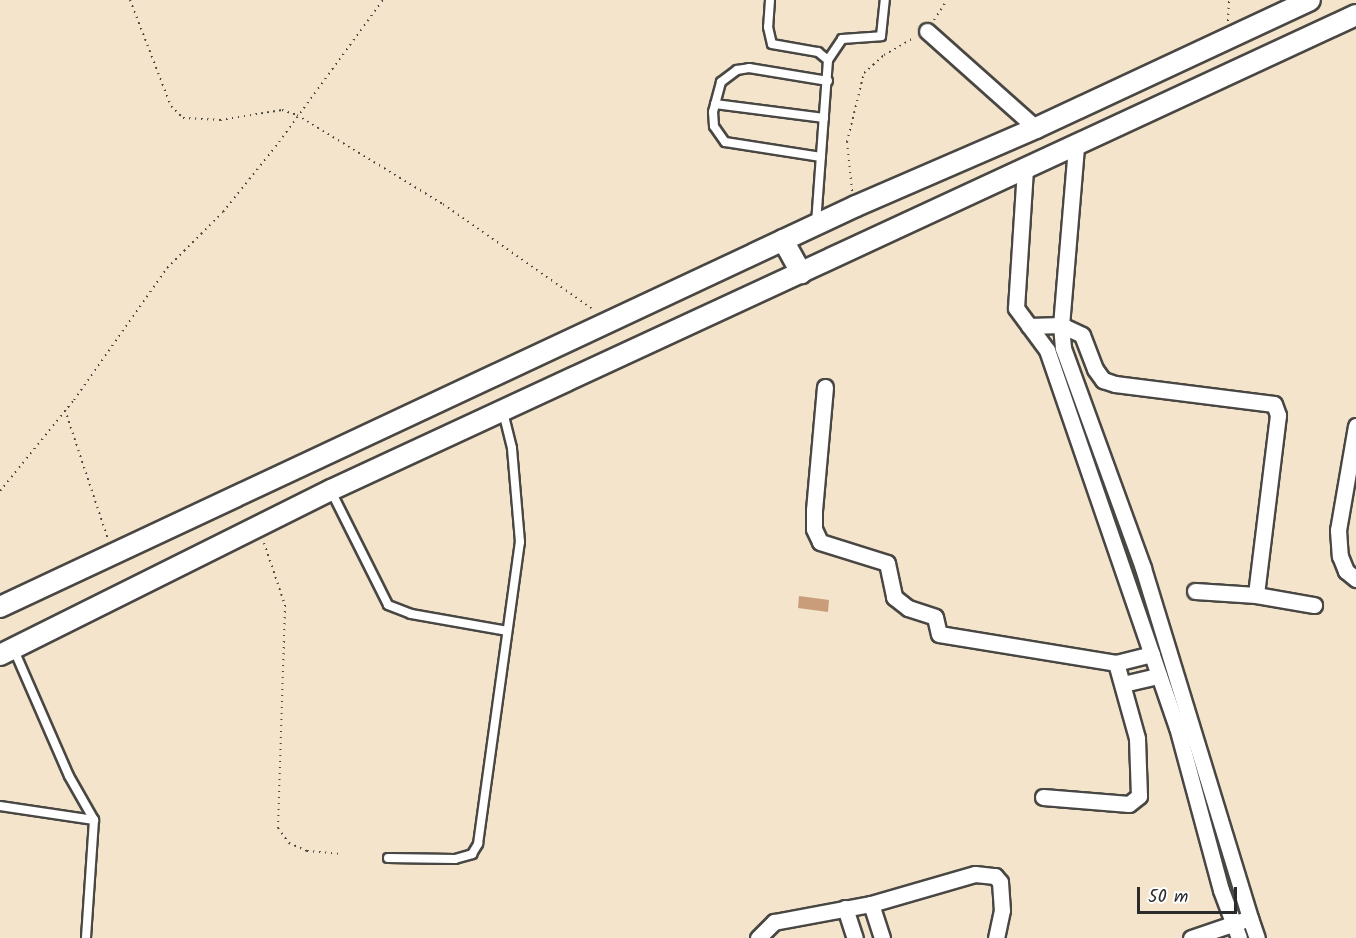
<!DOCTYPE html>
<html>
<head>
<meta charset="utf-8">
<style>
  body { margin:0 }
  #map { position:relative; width:1356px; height:938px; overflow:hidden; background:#f4e4cb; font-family:Kalam,sans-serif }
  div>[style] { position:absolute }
  .building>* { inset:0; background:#c99d7a }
  .path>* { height:2px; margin-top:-1px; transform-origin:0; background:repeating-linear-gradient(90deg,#494743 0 1.5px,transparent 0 6px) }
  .roads { filter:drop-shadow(2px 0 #494743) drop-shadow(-2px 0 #494743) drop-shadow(0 2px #494743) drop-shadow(0 -2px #494743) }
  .service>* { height:8px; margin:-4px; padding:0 4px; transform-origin:4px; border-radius:4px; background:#fff }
  .minor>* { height:15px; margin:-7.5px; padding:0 7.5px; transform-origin:7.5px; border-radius:7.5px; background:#fff }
  .tertiary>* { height:20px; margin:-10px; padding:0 10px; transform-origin:10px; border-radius:10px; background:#fff }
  span { translate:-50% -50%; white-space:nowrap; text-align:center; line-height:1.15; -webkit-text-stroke:5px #fff; paint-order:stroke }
  .scale { position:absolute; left:1137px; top:887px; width:100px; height:27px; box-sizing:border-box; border:3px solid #2b2b2b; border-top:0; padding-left:8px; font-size:18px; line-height:21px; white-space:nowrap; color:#2b2b2b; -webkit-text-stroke:4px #fff; paint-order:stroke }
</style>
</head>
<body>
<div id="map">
  <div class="building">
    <i style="clip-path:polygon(799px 596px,829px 600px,828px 612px,798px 608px)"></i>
  </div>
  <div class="path">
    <i style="left:130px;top:0;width:114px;rotate:68.9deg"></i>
    <i style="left:171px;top:106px;width:17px;rotate:45deg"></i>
    <i style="left:183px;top:118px;width:37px;rotate:3deg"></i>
    <i style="left:220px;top:120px;width:63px;rotate:-9.2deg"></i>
    <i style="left:282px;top:110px;width:16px;rotate:18deg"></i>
    <i style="left:297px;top:115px;width:171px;rotate:31.4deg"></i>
    <i style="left:443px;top:204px;width:184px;rotate:35.1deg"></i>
    <i style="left:934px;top:20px;width:24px;rotate:-57deg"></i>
    <i style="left:1228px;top:21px;width:21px;rotate:-87deg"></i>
    <i style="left:852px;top:191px;width:49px;rotate:-95.8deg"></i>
    <i style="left:847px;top:142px;width:71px;rotate:-76.2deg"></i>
    <i style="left:864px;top:73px;width:27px;rotate:-42deg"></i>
    <i style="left:884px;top:55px;width:34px;rotate:-30deg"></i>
    <i style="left:65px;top:410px;width:136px;rotate:71.6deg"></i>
    <i style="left:0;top:491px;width:117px;rotate:-50.9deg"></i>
    <i style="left:74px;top:400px;width:161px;rotate:-54.8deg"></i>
    <i style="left:167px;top:268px;width:79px;rotate:-45deg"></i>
    <i style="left:223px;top:212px;width:90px;rotate:-51.3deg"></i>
    <i style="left:279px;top:142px;width:176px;rotate:-53.8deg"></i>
    <i style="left:264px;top:543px;width:65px;rotate:71.3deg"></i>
    <i style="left:285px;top:605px;width:223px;rotate:91.8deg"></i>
    <i style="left:278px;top:828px;width:19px;rotate:54deg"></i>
    <i style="left:289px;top:843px;width:20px;rotate:24deg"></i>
    <i style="left:307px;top:851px;width:33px;rotate:5deg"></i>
  </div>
  <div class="roads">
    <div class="service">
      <i style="left:770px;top:0;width:27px;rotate:94deg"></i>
      <i style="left:768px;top:27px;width:17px;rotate:77deg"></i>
      <i style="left:772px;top:44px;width:47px;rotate:9.9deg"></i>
      <i style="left:818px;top:52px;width:13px;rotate:39deg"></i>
      <i style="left:828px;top:60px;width:163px;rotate:94.2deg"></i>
      <i style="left:828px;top:60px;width:25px;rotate:-56deg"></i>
      <i style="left:842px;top:39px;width:39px;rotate:-4deg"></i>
      <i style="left:881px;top:36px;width:36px;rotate:-84deg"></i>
      <i style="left:715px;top:104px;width:110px;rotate:7.3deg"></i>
      <i style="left:821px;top:157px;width:97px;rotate:-171.1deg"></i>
      <i style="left:725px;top:142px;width:19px;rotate:-125deg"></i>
      <i style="left:714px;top:126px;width:14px;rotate:-94deg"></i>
      <i style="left:713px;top:112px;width:31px;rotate:-75deg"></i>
      <i style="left:721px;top:82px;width:20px;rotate:-37deg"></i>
      <i style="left:737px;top:70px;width:12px;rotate:-9deg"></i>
      <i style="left:749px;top:68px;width:80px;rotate:9.3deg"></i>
      <i style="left:331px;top:491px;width:127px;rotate:63.4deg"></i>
      <i style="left:388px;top:605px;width:25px;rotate:21deg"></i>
      <i style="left:411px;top:614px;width:97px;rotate:10deg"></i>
      <i style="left:14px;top:650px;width:137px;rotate:66.4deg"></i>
      <i style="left:69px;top:776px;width:51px;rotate:60.4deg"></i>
      <i style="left:94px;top:820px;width:118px;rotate:93.9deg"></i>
      <i style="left:0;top:806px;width:95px;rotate:8.5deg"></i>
      <i style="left:388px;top:858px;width:67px;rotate:0.9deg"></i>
      <i style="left:455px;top:859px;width:18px;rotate:-16deg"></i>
      <i style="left:472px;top:854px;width:12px;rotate:-59deg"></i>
      <i style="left:478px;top:844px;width:305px;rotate:-82.1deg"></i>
      <i style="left:520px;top:542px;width:94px;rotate:-94.9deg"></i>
      <i style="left:512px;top:448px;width:37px;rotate:-104deg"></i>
    </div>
    <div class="minor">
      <i style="left:927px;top:31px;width:146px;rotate:41.7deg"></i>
      <i style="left:1076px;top:147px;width:179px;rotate:94.8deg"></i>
      <i style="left:1061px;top:325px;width:23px;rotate:85deg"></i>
      <i style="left:1063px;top:348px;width:234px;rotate:70deg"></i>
      <i style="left:1143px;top:568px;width:366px;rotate:73deg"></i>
      <i style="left:1025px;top:169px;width:139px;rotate:93.7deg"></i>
      <i style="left:1016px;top:308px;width:52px;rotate:53.6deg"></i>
      <i style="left:1047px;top:350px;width:399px;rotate:71deg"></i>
      <i style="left:1177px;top:727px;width:169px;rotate:74.9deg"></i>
      <i style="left:1221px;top:890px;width:51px;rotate:69.4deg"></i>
      <i style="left:1029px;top:326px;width:32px;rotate:-2deg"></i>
      <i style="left:1061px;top:325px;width:23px;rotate:25deg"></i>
      <i style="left:1082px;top:335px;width:36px;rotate:69deg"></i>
      <i style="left:1095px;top:369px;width:14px;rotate:54deg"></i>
      <i style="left:1103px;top:380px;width:13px;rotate:18deg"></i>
      <i style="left:1115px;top:384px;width:160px;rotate:7.2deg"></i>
      <i style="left:1274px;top:404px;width:12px;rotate:70deg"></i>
      <i style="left:1278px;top:415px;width:181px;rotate:97deg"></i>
      <i style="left:1256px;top:595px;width:59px;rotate:9.8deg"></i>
      <i style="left:825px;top:387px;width:123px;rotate:95.1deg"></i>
      <i style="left:814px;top:510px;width:19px;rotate:90deg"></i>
      <i style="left:814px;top:529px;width:14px;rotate:65deg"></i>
      <i style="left:820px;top:542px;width:70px;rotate:17.4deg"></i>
      <i style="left:887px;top:563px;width:35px;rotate:78deg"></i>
      <i style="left:894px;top:597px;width:18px;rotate:38deg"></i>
      <i style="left:908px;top:608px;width:28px;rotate:18deg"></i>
      <i style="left:935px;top:617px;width:17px;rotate:77deg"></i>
      <i style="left:939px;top:634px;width:179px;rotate:9.3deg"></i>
      <i style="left:1116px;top:663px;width:37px;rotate:-14deg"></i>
      <i style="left:1356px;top:426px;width:106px;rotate:99.8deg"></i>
      <i style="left:1338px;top:530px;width:26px;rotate:86deg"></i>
      <i style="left:1340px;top:556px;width:16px;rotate:68deg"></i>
      <i style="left:1346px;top:571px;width:13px;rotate:39deg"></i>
      <i style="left:1195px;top:591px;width:61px;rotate:3.8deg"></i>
      <i style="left:1123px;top:684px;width:37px;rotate:-13deg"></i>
      <i style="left:1043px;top:797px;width:86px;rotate:4.7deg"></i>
      <i style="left:1129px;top:804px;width:13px;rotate:-39deg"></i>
      <i style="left:1139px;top:796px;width:58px;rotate:-92deg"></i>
      <i style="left:1137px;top:738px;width:78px;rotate:-105.6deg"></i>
      <i style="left:871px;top:904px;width:36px;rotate:72deg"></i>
      <i style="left:845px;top:908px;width:32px;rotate:72deg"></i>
      <i style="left:758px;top:938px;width:23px;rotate:-45deg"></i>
      <i style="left:774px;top:922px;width:99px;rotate:-10.5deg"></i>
      <i style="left:871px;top:904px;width:108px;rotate:-16.1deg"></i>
      <i style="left:975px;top:874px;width:20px;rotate:6deg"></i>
      <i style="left:995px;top:876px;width:8px;rotate:50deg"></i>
      <i style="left:1000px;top:882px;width:28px;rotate:86deg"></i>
      <i style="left:1002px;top:910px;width:29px;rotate:102deg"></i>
      <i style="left:1191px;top:938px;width:62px;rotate:-18.7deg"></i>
      <i style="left:1250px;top:918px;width:21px;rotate:71deg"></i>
    </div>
    <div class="tertiary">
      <i style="left:783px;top:240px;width:38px;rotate:61deg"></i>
      <i style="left:0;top:607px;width:945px;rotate:-25.1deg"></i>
      <i style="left:856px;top:206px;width:196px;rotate:-23.4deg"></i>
      <i style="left:1036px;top:128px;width:302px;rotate:-25deg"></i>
      <i style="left:0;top:655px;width:370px;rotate:-26.5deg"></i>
      <i style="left:331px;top:490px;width:1130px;rotate:-24.86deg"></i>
    </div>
  </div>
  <div class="scale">50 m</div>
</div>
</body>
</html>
